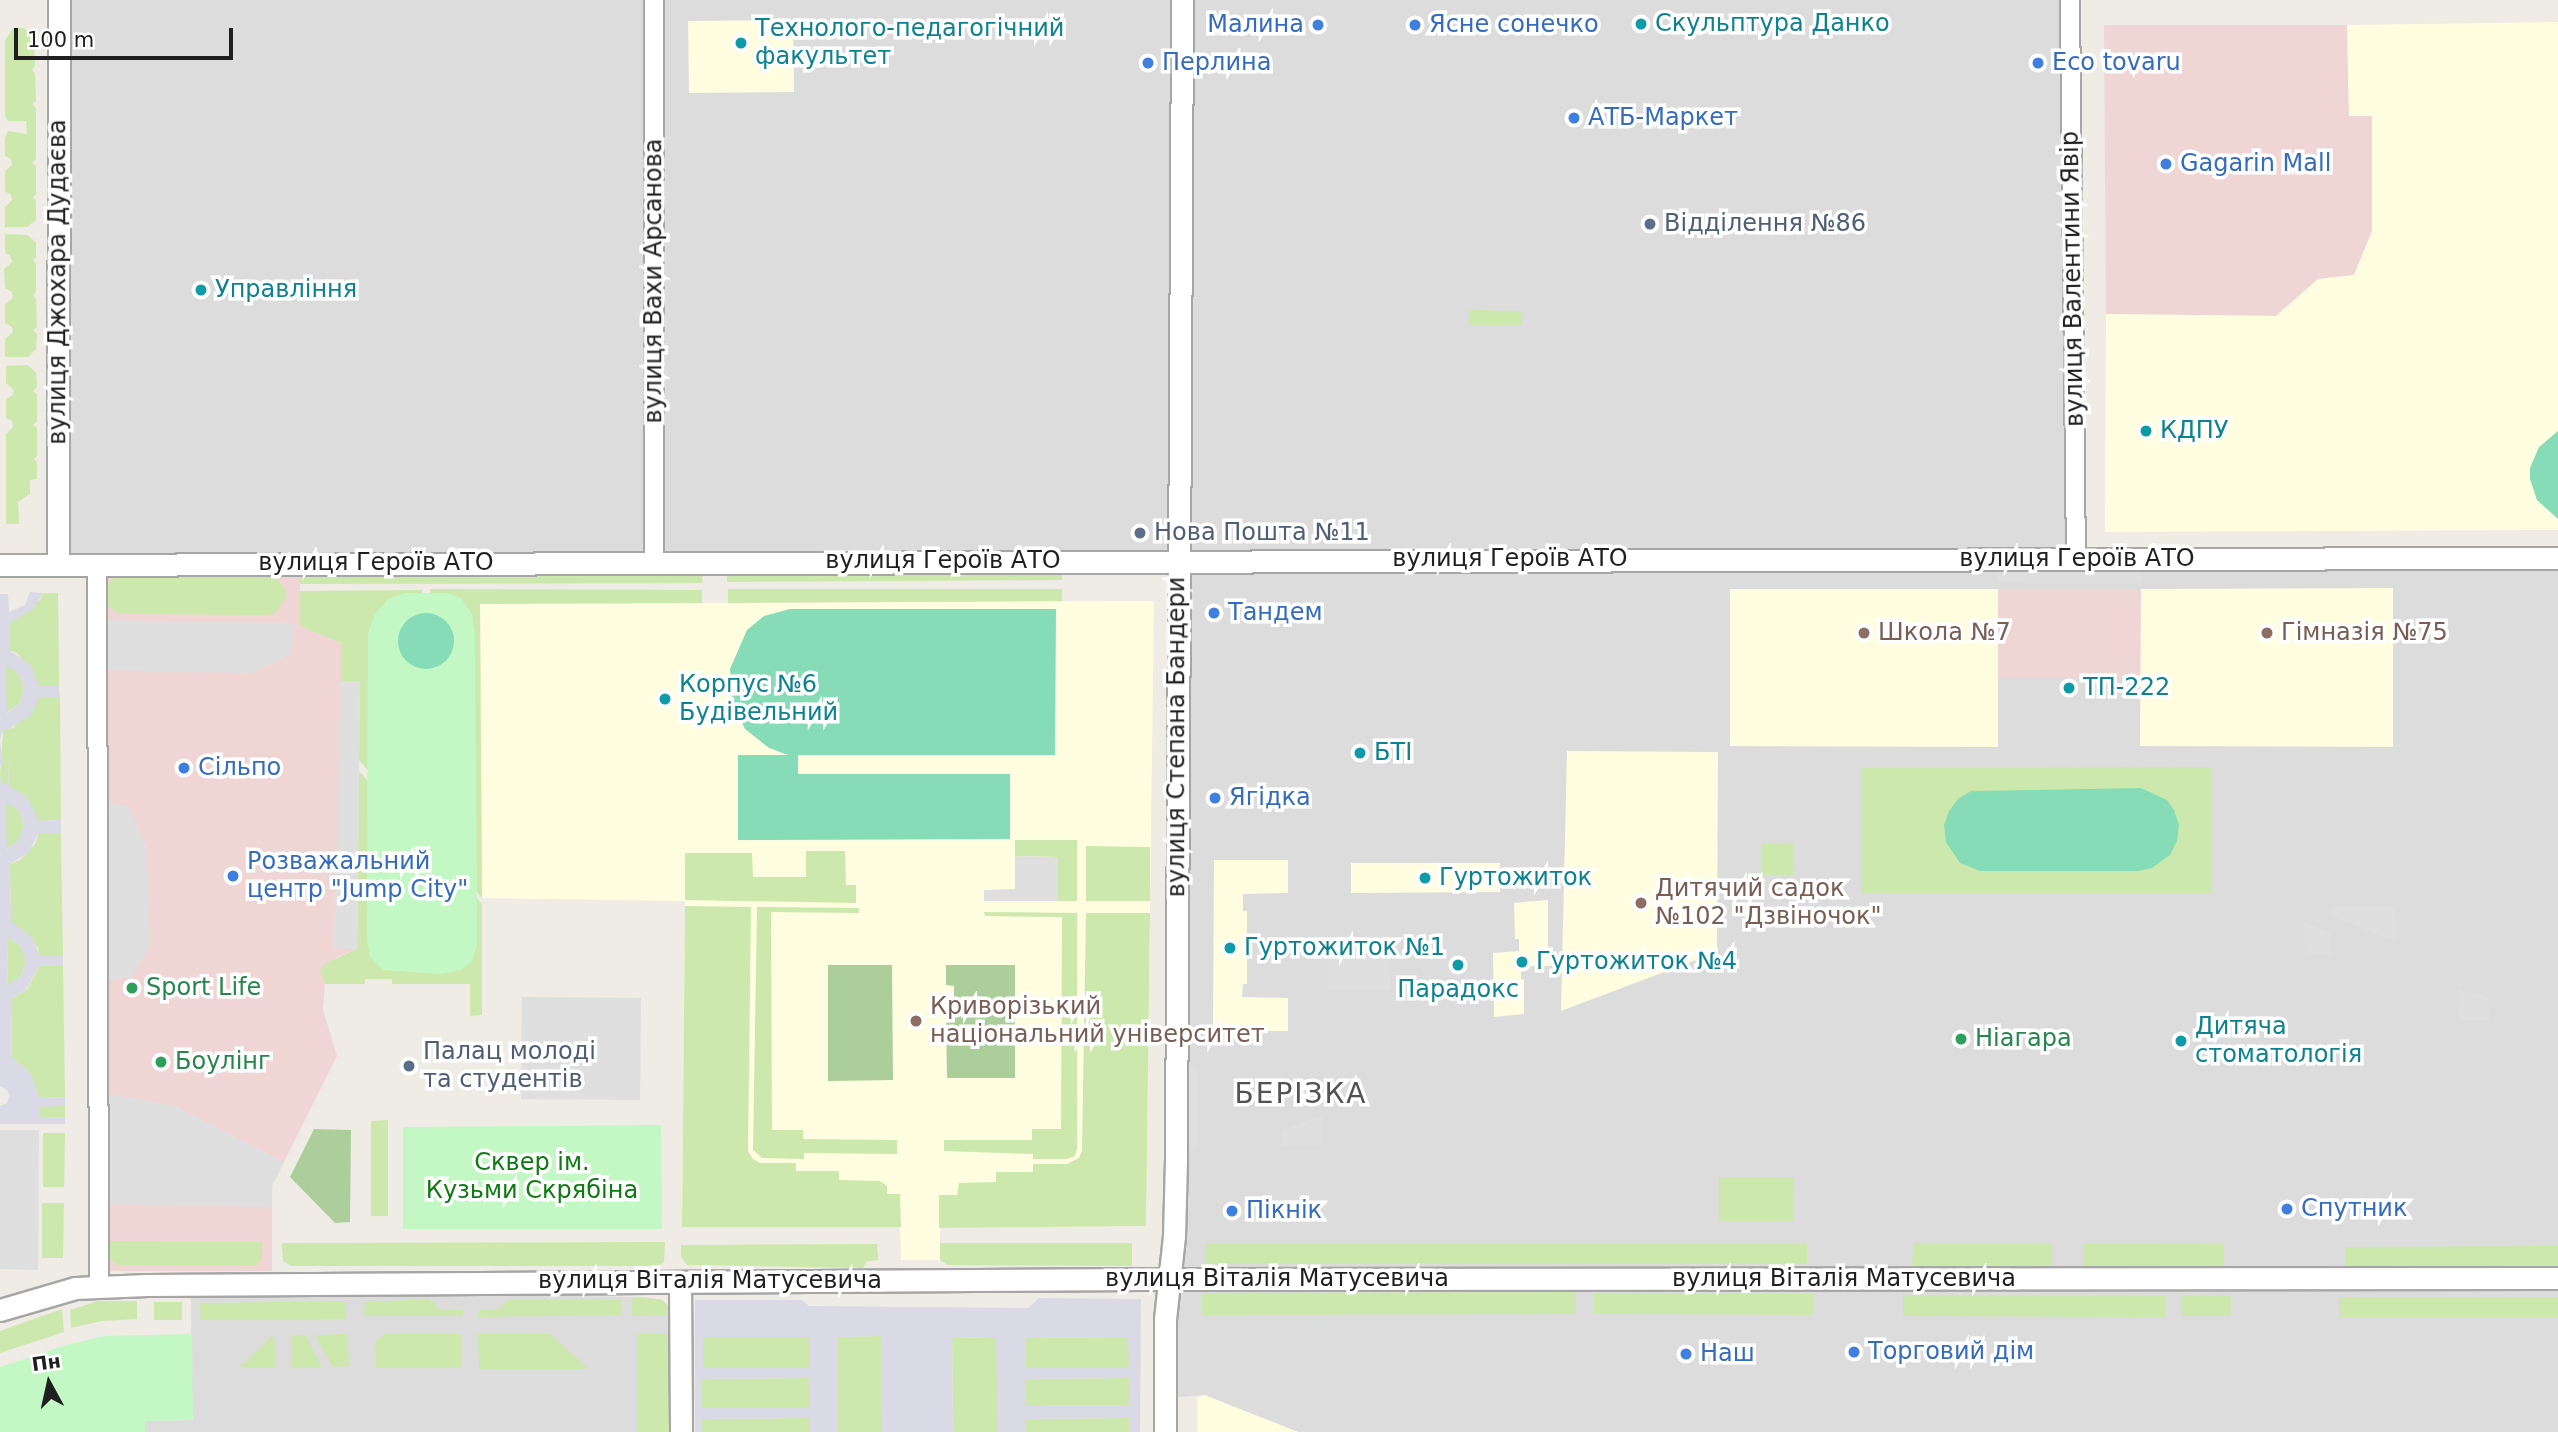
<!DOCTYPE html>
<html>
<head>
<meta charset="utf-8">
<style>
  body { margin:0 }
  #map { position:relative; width:2558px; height:1432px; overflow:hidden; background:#efebe5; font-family:"DejaVu Sans",sans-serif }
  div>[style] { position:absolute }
  .residential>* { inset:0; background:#dddcdc }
  .commercial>* { inset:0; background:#f0d5d5 }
  .education>* { inset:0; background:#fefddf }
  .grass>* { inset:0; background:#cde8ac }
  .forest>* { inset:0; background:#acce9b }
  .park>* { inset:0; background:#c3f8c5 }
  .pitch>* { inset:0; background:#85dcb6 }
  .round { border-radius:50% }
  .parking>* { inset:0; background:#dfdfdf }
  .plaza>* { inset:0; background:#d9dae5 }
  .roads { filter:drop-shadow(2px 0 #a6a6a6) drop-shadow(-2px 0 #a6a6a6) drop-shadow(0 2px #a6a6a6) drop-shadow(0 -2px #a6a6a6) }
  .minor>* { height:18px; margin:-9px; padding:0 9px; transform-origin:9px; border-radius:9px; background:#fff }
  .tertiary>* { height:21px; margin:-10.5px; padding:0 10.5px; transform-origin:10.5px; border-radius:10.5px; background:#fff }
  .dots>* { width:19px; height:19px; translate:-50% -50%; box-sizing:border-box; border:4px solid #fff; border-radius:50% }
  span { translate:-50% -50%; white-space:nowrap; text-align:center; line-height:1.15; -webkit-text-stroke:7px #fff; paint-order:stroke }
  .culture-label { font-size:24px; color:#0d838f }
  .left { translate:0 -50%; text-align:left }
  .shop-label { font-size:24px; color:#366cbe }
  .right { translate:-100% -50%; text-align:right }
  .service-label { font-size:24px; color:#4e5e75 }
  .street-label { font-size:24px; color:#1f1f1f }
  .education-label { font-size:24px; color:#785e54 }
  .leisure-label { font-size:24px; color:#27864d }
  .park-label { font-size:24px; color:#0e7b12 }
  .quarter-label { font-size:28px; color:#525252; letter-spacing:2px }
  .north { position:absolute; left:14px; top:1348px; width:70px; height:70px; -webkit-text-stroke:5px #fff; paint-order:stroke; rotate:352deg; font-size:19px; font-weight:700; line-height:28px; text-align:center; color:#1f1f1f }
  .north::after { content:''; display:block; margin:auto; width:24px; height:32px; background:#1f1f1f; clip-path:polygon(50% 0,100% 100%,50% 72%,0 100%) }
  .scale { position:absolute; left:14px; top:28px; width:219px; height:32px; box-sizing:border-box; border:4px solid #1f1f1f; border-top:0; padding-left:9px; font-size:21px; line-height:24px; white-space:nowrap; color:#1f1f1f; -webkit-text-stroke:5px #fff; paint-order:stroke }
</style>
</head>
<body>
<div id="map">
  <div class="residential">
    <i style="clip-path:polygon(59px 0,2070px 0,2076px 558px,2558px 558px,2558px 1432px,1298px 1432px,1205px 1395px,1165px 1398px,1177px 560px,58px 564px)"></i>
    <i style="clip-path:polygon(506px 1295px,644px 1297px,662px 1300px,670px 1308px,670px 1432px,145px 1432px,145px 1421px,192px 1420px,191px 1296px)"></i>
  </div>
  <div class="commercial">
    <i style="clip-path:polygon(2104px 25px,2347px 25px,2349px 115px,2372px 115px,2372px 231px,2354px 275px,2318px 279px,2276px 316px,2106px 314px)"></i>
    <i style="clip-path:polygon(300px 563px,300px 626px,341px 643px,357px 949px,337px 957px,321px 970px,325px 984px,323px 1010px,337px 1056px,272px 1186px,272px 1271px,99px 1271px,97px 564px)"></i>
    <i style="clip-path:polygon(1998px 589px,2141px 589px,2141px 678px,1998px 677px)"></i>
  </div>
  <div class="education">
    <i style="clip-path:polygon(793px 20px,794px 92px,689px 93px,688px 21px)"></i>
    <i style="clip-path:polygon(2558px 22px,2558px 530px,2105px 532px,2106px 314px,2276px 316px,2318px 279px,2354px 275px,2372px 231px,2372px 116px,2349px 116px,2347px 25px)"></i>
    <i style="clip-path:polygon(2393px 588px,2393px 747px,2140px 746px,2141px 589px)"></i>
    <i style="clip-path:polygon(1730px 589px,1998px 589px,1998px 747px,1730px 746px)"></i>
    <i style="clip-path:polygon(1154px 601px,1146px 1226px,940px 1228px,940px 1260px,901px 1260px,900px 1227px,682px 1227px,685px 901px,482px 898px,480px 604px)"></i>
    <i style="clip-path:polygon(1567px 751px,1718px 752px,1717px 952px,1561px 1011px)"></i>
    <i style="clip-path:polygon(1214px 860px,1288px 860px,1288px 893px,1243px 894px,1243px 911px,1247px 911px,1247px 984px,1243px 984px,1242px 997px,1288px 998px,1288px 1031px,1213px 1031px)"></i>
    <i style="clip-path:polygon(1351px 863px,1500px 863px,1500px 892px,1351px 893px)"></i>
    <i style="clip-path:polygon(1548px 900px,1548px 958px,1551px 958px,1551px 966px,1521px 966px,1521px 979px,1524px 980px,1524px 1014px,1494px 1017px,1493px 953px,1519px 951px,1519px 939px,1515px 939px,1514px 903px)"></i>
    <i style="clip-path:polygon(1204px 1395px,1298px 1432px,1197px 1432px,1197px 1398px)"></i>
  </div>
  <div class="grass">
    <i style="clip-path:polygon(13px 28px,24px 28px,34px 36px,35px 66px,32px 70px,35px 73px,36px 101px,32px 104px,36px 108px,36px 159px,32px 163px,36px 166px,36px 194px,33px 198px,36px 201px,36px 220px,27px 227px,5px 227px,5px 207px,12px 200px,11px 195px,5px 191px,5px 171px,12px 165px,11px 159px,5px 156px,5px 138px,8px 131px,27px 134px,26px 121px,8px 121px,5px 115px,5px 41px)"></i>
    <i style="clip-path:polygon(5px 234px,27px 235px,36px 242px,36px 257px,33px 260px,36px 264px,36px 292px,33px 295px,36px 299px,37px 327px,33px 330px,37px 334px,36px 349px,28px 357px,5px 357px,5px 339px,13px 332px,12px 327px,5px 323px,5px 304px,13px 298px,12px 292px,5px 288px,4px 269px,12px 262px,10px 255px,5px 253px)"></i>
    <i style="clip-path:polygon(1469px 310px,1522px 311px,1522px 326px,1469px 325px)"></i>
    <i style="clip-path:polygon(28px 365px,36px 373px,37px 387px,33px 391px,37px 394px,37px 421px,33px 425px,37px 428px,37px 456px,34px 459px,37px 463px,37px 479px,30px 480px,30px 494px,18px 502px,19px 524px,6px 524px,6px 434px,13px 427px,12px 421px,6px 418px,6px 399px,13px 395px,14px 390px,6px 383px,6px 366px)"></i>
    <i style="clip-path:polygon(1062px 570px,1062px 580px,727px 582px,727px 573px)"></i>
    <i style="clip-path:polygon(124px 573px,274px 576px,285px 589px,286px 597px,277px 612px,269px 615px,119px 614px,106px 604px,105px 587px,116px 574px)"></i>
    <i style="clip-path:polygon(703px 574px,702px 583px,300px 584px,300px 575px)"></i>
    <i style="clip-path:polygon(430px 589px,702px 590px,702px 603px,480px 604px,482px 898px,468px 881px)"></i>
    <i style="clip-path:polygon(728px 589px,1062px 589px,1062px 601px,728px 603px)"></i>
    <i style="clip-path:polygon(422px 590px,422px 609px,370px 773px,359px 760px,360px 682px,341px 681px,341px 643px,300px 626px,300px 591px)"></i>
    <i style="clip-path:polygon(43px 593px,58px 593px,59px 686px,39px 686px,17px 653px,9px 650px,9px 624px,40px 600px)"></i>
    <i style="clip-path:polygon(6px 665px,19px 674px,24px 689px,20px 703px,6px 713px)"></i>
    <i style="clip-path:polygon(39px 698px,60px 698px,61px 820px,38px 821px,27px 797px,10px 787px,8px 767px,8px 784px,2px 784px,0 776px,3px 730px,13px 728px)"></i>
    <i style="clip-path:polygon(2211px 767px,2211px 893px,1861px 894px,1861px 768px)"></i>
    <i style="clip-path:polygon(359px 771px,482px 904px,482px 1015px,470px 1016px,470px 984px,392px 984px,392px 979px,365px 979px,365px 984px,325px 984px,320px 970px,326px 963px,357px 949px)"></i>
    <i style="clip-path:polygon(6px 802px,19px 810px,24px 826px,19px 840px,6px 849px)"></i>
    <i style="clip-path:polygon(38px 834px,61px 834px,63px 956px,39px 956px,38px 948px,11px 922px,10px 864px,20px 860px,35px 844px)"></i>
    <i style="clip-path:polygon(1015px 840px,1077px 840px,1077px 901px,1058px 901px,1058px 857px,1015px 856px)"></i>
    <i style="clip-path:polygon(1793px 843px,1794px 875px,1762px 875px,1761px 844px)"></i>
    <i style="clip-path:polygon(1086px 846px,1150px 847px,1150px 901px,1086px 901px)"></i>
    <i style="clip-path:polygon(806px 851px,845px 851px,846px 885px,856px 885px,856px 903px,685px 900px,685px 853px,752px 853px,753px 877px,806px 877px)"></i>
    <i style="clip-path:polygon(685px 906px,751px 907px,748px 1151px,753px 1159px,760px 1163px,796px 1163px,796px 1171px,839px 1171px,839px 1180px,880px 1181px,887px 1186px,887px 1194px,900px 1194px,901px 1227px,682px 1227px)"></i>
    <i style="clip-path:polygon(757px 907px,859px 908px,859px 913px,771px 912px,772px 1130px,803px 1130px,803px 1139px,897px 1140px,897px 1154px,804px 1153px,804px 1159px,762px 1158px,753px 1150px)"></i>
    <i style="clip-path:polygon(984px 912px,1077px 913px,1077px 1149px,1075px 1156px,1067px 1159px,1033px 1159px,1033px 1154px,944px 1151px,944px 1140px,1032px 1140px,1032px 1129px,1061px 1129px,1062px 917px,985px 916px)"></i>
    <i style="clip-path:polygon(1086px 913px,1150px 913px,1146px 1226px,939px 1228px,939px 1195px,957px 1195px,959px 1183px,996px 1182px,996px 1172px,1033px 1172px,1033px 1164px,1067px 1164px,1079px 1158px,1082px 1150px)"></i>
    <i style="clip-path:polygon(7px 937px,21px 946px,26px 961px,21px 976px,8px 985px)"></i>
    <i style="clip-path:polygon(63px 965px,65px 1097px,39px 1098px,30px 1072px,12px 1058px,11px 999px,27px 990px,39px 966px)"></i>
    <i style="clip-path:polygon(39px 1106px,65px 1106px,65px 1117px,39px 1118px)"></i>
    <i style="clip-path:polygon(388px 1120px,388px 1216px,371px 1216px,371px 1121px)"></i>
    <i style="clip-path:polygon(43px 1133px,65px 1133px,64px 1187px,43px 1187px)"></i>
    <i style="clip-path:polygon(1719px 1177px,1794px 1177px,1793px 1222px,1719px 1221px)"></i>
    <i style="clip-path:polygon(42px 1203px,64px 1203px,63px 1258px,42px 1258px)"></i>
    <i style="clip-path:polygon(110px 1241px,262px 1242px,262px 1259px,255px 1266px,118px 1265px,110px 1260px)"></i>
    <i style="clip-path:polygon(665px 1242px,664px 1262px,658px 1266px,291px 1266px,283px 1261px,282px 1243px)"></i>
    <i style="clip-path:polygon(940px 1243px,1132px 1243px,1132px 1266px,948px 1265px,940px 1260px)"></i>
    <i style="clip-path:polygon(1913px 1243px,2052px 1243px,2052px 1267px,1912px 1266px)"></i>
    <i style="clip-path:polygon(2224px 1243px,2224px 1266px,2084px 1267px,2084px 1244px)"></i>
    <i style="clip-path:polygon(877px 1244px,878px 1260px,867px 1261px,863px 1268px,687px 1265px,681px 1256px,681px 1245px)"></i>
    <i style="clip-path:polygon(1205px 1244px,1807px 1244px,1807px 1264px,1205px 1264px)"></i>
    <i style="clip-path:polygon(2558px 1246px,2558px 1266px,2345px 1268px,2345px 1247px)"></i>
    <i style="clip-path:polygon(1576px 1292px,1576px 1314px,1202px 1315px,1202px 1293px)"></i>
    <i style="clip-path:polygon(1594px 1293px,1813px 1294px,1813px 1315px,1594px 1314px)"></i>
    <i style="clip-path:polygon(1903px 1295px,2166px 1296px,2165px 1317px,1903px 1316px)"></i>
    <i style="clip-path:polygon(2181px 1296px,2231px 1296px,2231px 1316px,2181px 1316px)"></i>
    <i style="clip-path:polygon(632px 1297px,662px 1300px,670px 1308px,672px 1315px,632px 1316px)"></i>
    <i style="clip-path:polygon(2339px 1297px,2558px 1297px,2558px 1317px,2339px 1317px)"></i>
    <i style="clip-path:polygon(429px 1299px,441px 1310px,463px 1310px,463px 1316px,364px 1316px,365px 1302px)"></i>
    <i style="clip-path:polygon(622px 1299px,622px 1315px,478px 1317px,479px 1310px,498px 1310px,508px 1300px)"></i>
    <i style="clip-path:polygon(98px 1301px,137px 1301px,137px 1319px,102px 1321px,71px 1328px,70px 1310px)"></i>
    <i style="clip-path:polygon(346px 1301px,346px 1319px,200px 1320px,200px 1303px)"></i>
    <i style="clip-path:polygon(154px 1302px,182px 1302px,182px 1320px,154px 1320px)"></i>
    <i style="clip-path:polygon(62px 1309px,64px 1332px,0 1353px,0 1331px)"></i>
    <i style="clip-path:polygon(385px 1333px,462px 1334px,462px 1368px,376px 1368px,375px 1343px)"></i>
    <i style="clip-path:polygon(274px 1334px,276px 1368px,240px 1367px)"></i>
    <i style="clip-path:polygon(347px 1334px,349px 1366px,333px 1367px,314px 1335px)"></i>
    <i style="clip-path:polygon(478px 1334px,550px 1334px,589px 1369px,479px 1369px)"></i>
    <i style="clip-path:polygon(637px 1334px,672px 1334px,670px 1432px,637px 1432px)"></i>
    <i style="clip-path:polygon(292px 1335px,306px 1335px,322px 1368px,292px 1368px)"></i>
    <i style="clip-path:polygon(881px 1336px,882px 1432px,838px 1432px,837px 1337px)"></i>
    <i style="clip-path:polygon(703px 1337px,810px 1337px,810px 1367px,703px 1367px)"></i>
    <i style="clip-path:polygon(997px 1337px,998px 1432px,953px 1432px,952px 1338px)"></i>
    <i style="clip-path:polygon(1129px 1337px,1129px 1368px,1025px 1368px,1025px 1338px)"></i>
    <i style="clip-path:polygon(810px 1378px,810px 1408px,702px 1408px,702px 1379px)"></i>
    <i style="clip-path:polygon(1129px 1378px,1130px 1405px,1025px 1406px,1025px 1379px)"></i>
    <i style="clip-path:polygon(810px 1418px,810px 1432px,701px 1432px,701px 1419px)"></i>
    <i style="clip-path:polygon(1129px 1418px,1130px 1432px,1025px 1432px,1025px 1419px)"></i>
  </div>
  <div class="forest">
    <i style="clip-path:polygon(828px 965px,892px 965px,893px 1080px,828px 1081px)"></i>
    <i style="clip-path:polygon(946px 965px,1015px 965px,1015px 1078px,947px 1078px,946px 1011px,954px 1010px,954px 986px,946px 985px)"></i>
    <i style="clip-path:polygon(314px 1129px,351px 1130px,350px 1222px,335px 1223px,290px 1177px)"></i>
  </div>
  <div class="park">
    <i style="clip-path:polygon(405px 593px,448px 593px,461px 598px,472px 614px,475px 634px,477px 945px,472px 961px,461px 970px,441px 974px,383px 970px,370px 957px,367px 941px,368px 633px,375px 614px,388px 599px)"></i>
    <i style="clip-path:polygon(661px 1125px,662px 1229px,403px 1229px,403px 1127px)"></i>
    <i style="clip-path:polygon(192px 1334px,193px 1420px,145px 1421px,145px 1432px,0 1432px,0 1367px,66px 1345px,104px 1336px)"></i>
  </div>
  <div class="pitch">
    <i style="clip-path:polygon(2558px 431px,2558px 519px,2537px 500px,2530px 479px,2530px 468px,2539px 447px)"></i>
    <i style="clip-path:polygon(790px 609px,1056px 609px,1055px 755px,798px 755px,798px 774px,1010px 774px,1010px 839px,738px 840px,738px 755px,788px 755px,769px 748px,745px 729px,733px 704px,730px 669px,747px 630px,764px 616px)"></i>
    <i class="round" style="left:398px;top:613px;width:56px;height:56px"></i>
    <i style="clip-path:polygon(2141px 788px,2167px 800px,2174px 810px,2179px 825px,2177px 841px,2170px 855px,2152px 868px,2138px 871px,1980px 871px,1960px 863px,1946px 842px,1944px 825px,1949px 811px,1958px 799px,1971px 791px)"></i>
  </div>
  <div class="parking">
    <i style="clip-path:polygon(1998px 571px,2141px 571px,2141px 583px,1998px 582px)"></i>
    <i style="clip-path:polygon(97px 620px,293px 623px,292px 654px,252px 673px,97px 670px)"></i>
    <i style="clip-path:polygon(341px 681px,360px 681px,357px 949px,334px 948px)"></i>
    <i style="clip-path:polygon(97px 801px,128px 806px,148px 850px,149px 948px,131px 978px,98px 980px)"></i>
    <i style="clip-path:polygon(1015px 856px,1058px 857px,1058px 901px,984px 901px,984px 890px,1015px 889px)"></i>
    <i style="clip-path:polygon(2332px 907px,2395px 907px,2396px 942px,2332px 916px)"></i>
    <i style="clip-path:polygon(2304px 923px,2331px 932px,2331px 955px,2305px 955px)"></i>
    <i style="clip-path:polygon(1390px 936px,1391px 989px,1328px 990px,1327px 937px)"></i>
    <i style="clip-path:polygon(2457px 989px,2488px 997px,2489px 1020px,2458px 1020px)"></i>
    <i style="clip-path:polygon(522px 997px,641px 998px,640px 1100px,521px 1099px)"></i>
    <i style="clip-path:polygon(1187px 1065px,1197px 1070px,1198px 1145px,1188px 1150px)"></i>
    <i style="clip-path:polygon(98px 1092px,173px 1105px,284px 1162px,272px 1186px,272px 1207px,99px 1204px)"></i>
    <i style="clip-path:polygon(1322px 1115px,1323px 1145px,1282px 1146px,1283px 1130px)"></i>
    <i style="clip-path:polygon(0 1130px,39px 1130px,38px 1270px,0 1269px)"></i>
  </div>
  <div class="plaza">
    <i style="clip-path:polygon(evenodd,30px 592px,43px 593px,34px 608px,9px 624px,9px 650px,31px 665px,39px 686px,59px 686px,60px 698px,39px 698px,30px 716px,9px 729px,10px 787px,27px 797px,39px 821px,61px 820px,61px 834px,38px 834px,29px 852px,10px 864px,11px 921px,32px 937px,40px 956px,63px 956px,63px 965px,39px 966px,26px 990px,11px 999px,12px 1058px,30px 1072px,39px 1098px,65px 1097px,65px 1106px,39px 1107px,40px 1118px,65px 1117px,65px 1124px,0 1124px,0 1106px,7px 1103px,9px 1096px,7px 1090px,0 1086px,0 776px,2px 784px,8px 784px,9px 751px,9px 730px,3px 730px,0 740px,3px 766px,0 765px,0 594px,8px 594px,9px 612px,25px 605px,30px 592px,6px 666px,19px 674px,24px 689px,20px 703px,7px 713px,6px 666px,30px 592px,6px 803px,19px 810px,24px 826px,18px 840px,7px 849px,6px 803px,30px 592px,7px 937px,20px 945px,26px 961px,21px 976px,8px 985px,7px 937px)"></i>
    <i style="clip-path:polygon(evenodd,1039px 1298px,1141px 1299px,1140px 1432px,1130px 1432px,1129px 1418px,1025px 1419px,1025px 1432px,998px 1432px,996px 1337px,952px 1338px,953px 1432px,882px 1432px,881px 1336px,838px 1337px,838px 1432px,810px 1432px,810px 1418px,702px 1419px,701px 1432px,695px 1432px,695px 1300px,802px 1300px,809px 1306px,1028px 1308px,1039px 1298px,703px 1337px,810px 1337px,810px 1367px,703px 1367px,703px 1337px,1039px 1298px,1026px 1338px,1128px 1337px,1129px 1367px,1026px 1368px,1026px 1338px,1039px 1298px,809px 1378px,809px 1408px,702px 1408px,702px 1379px,809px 1378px,1039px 1298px,1129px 1378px,1129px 1405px,1025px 1406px,1025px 1379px,1129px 1378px)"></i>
  </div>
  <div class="roads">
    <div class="minor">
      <i style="left:2070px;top:0;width:559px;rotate:89.39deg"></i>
      <i style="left:654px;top:561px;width:561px;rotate:-90deg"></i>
      <i style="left:97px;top:564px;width:722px;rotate:89.84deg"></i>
    </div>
    <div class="tertiary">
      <i style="left:58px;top:564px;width:564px;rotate:-89.9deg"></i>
      <i style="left:0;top:565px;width:2558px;rotate:-0.16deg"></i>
      <i style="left:680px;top:1282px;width:150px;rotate:89.6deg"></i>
      <i style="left:0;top:1310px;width:78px;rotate:-16.3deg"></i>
      <i style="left:75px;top:1288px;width:72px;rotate:-2.4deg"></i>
      <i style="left:147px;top:1285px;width:994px;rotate:-0.35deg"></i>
      <i style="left:1141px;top:1279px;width:1417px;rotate:-0.04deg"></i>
      <i style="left:1165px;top:1432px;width:113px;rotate:-90deg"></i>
      <i style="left:1165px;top:1319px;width:83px;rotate:-83.8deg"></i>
      <i style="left:1174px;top:1236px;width:78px;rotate:-88.5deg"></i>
      <i style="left:1176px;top:1158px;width:1158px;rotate:-89.7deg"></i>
    </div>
  </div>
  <div class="dots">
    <i style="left:1641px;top:24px;background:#0f9aa8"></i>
    <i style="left:1318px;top:25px;background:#3f7fe0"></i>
    <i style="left:1415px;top:25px;background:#3f7fe0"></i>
    <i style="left:741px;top:43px;background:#0f9aa8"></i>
    <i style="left:1148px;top:63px;background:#3f7fe0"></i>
    <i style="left:2038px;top:63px;background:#3f7fe0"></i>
    <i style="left:1574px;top:118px;background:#3f7fe0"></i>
    <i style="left:2166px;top:164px;background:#3f7fe0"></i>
    <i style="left:1650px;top:224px;background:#5c6f8a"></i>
    <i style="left:201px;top:290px;background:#0f9aa8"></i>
    <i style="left:2146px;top:431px;background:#0f9aa8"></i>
    <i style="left:1140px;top:533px;background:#5c6f8a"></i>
    <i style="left:1214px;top:613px;background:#3f7fe0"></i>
    <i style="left:1864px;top:633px;background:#8d6e63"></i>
    <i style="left:2267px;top:633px;background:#8d6e63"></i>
    <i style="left:2069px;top:688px;background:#0f9aa8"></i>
    <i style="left:665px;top:699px;background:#0f9aa8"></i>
    <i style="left:1360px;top:753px;background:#0f9aa8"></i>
    <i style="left:184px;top:768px;background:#3f7fe0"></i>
    <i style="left:1215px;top:798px;background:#3f7fe0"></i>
    <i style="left:233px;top:876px;background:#3f7fe0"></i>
    <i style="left:1425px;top:878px;background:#0f9aa8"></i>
    <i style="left:1641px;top:903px;background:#8d6e63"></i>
    <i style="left:1230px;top:948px;background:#0f9aa8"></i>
    <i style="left:1522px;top:962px;background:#0f9aa8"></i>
    <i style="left:1458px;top:965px;background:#0f9aa8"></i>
    <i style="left:132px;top:988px;background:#2e9e5b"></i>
    <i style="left:916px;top:1021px;background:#8d6e63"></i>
    <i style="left:1961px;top:1039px;background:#2e9e5b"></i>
    <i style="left:2181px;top:1041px;background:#0f9aa8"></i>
    <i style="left:161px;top:1062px;background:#2e9e5b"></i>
    <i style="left:409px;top:1066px;background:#5c6f8a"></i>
    <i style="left:2287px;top:1209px;background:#3f7fe0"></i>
    <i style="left:1232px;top:1211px;background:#3f7fe0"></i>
    <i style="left:1854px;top:1352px;background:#3f7fe0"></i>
    <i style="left:1686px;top:1354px;background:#3f7fe0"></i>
  </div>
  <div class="culture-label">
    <span class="left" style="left:1655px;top:24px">Скульптура Данко</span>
    <span class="left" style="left:755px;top:43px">Технолого-педагогічний<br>факультет</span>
    <span class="left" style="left:215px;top:290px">Управління</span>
    <span class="left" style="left:2160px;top:431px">КДПУ</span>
    <span class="left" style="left:679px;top:699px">Корпус №6<br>Будівельний</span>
    <span class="left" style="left:2083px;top:688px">ТП-222</span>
    <span class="left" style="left:1374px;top:753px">БТІ</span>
    <span class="left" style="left:1439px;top:878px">Гуртожиток</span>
    <span class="left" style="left:1244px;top:948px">Гуртожиток №1</span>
    <span class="left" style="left:1536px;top:962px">Гуртожиток №4</span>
    <span style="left:1458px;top:990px">Парадокс</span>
    <span class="left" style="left:2195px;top:1041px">Дитяча<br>стоматологія</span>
  </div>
  <div class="shop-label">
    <span class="right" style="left:1304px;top:25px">Малина</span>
    <span class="left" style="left:1429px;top:25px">Ясне сонечко</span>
    <span class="left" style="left:1162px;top:63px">Перлина</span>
    <span class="left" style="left:2052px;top:63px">Eco tovaru</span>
    <span class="left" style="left:1588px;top:118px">АТБ-Маркет</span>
    <span class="left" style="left:2180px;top:164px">Gagarin Mall</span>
    <span class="left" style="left:1228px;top:613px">Тандем</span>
    <span class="left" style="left:198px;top:768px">Сільпо</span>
    <span class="left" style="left:1229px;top:798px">Ягідка</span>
    <span class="left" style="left:247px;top:876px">Розважальний<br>центр "Jump City"</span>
    <span class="left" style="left:2301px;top:1209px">Спутник</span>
    <span class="left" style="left:1246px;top:1211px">Пікнік</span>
    <span class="left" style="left:1868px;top:1352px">Торговий дім</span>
    <span class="left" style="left:1700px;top:1354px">Наш</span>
  </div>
  <div class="service-label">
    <span class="left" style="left:1664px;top:224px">Відділення №86</span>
    <span class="left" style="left:1154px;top:533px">Нова Пошта №11</span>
    <span class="left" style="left:423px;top:1066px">Палац молоді<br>та студентів</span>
  </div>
  <div class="street-label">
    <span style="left:2073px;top:279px;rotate:-91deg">вулиця Валентини Явір</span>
    <span style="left:654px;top:281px;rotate:-90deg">вулиця Вахи Арсанова</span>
    <span style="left:58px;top:282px;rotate:-90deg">вулиця Джохара Дудаєва</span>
    <span style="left:1510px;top:559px">вулиця Героїв АТО</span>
    <span style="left:2077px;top:559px">вулиця Героїв АТО</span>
    <span style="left:943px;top:561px">вулиця Героїв АТО</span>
    <span style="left:376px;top:563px">вулиця Героїв АТО</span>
    <span style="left:1177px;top:737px;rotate:-90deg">вулиця Степана Бандери</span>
    <span style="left:1277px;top:1279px">вулиця Віталія Матусевича</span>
    <span style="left:1844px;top:1279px">вулиця Віталія Матусевича</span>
    <span style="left:710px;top:1281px">вулиця Віталія Матусевича</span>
  </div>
  <div class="education-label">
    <span class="left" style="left:1878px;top:633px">Школа №7</span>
    <span class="left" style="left:2281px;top:633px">Гімназія №75</span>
    <span class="left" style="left:1655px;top:903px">Дитячий садок<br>№102 "Дзвіночок"</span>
    <span class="left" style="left:930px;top:1021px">Криворізький<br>національний університет</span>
  </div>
  <div class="leisure-label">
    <span class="left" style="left:146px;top:988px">Sport Life</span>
    <span class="left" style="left:1975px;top:1039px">Ніагара</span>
    <span class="left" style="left:175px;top:1062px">Боулінг</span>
  </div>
  <div class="park-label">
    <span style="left:532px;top:1177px">Сквер ім.<br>Кузьми Скрябіна</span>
  </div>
  <div class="quarter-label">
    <span style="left:1301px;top:1094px">БЕРІЗКА</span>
  </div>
  <div class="north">Пн</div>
  <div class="scale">100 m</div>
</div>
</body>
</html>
